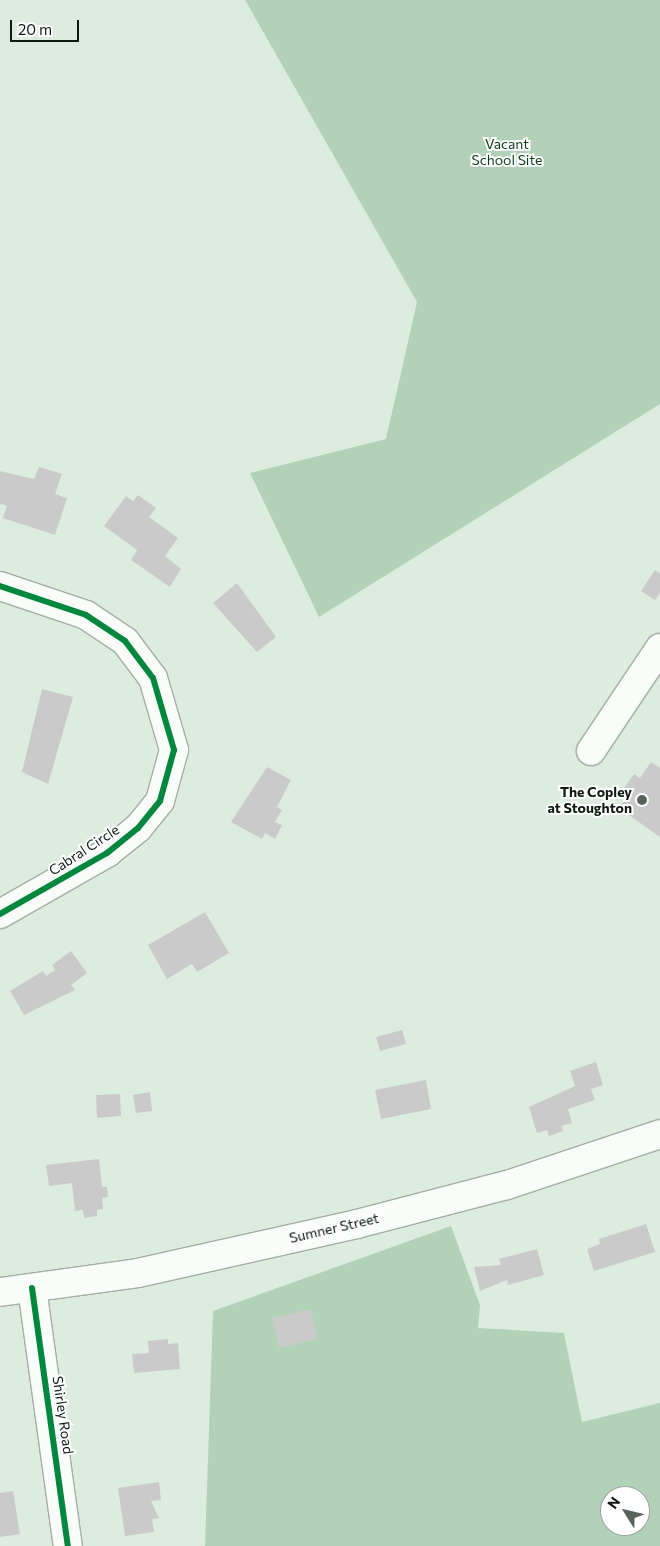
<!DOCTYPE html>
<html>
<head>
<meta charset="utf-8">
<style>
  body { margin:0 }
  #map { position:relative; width:660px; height:1546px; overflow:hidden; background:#dceddf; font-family:Commissioner,sans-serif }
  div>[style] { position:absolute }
  .forest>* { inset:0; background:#b2d2b8 }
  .building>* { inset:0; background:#cbcaca }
  .roads { filter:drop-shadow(1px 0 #a1aea3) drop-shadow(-1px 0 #a1aea3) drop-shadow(0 1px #a1aea3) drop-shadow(0 -1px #a1aea3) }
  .minor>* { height:28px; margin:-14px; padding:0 14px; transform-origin:14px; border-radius:14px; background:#fafcfa }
  .major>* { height:28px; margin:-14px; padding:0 14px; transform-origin:14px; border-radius:14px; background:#fafcfa }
  .cycleway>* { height:6px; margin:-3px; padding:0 3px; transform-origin:3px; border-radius:3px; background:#00873e }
  .dots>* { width:14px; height:14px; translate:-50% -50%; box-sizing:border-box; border:2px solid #fff; border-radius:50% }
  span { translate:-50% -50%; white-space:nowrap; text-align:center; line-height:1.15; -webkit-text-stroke:4px #fff; paint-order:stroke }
  .park-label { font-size:14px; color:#0c3f1e }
  .poi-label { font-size:14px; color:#0e1911; font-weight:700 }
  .right { translate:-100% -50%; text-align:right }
  .street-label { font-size:14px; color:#0e1911 }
  .north { position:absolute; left:600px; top:1486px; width:50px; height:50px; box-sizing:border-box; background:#fff; border:1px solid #9fa3a0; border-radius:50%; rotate:306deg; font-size:14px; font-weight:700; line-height:20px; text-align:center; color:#0e1911 }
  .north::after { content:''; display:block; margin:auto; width:18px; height:22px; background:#566359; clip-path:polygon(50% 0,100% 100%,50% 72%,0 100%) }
  .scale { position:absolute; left:10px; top:20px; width:69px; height:22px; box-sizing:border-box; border:2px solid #0e1911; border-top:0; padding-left:6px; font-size:15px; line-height:18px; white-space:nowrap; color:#0e1911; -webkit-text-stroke:4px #fff; paint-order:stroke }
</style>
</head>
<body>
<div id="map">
  <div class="forest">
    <i style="clip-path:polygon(245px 0,660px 0,660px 404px,319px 617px,250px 473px,386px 439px,417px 302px)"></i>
    <i style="clip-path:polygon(evenodd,451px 1226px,480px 1305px,478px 1328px,564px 1333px,582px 1422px,660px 1403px,660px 1546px,205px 1546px,213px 1311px,451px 1226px,610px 1496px,640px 1496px,640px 1526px,610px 1526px,610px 1496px)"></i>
  </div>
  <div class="building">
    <i style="clip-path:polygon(39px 467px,62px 474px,55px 494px,67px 498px,55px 535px,3px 518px,7px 506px,0 504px,0 471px,34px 479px)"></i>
    <i style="clip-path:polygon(138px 495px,156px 508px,149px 517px,178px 538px,165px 556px,181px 569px,170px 587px,131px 560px,137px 550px,104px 526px,126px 496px,133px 501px)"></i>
    <i style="clip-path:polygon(655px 570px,660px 574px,660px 593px,655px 600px,641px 591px)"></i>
    <i style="clip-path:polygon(237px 583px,276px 637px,257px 652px,213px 603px)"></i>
    <i style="clip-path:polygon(42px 689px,73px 697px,48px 784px,22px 772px)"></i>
    <i style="clip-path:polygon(651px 762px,660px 768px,660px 837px,619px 808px,630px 792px,624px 788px,634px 774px,640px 778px)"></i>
    <i style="clip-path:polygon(267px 767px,291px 780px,277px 807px,282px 810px,275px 822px,282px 825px,275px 839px,265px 833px,262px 839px,231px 822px)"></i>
    <i style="clip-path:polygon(205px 912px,229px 953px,197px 972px,192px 964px,167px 979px,148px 945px)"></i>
    <i style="clip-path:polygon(71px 951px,87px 973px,71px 985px,75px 990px,24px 1015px,10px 991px,43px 971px,46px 976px,55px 970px,52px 965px)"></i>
    <i style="clip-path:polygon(402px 1030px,406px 1044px,380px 1051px,376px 1037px)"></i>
    <i style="clip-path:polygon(596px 1062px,603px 1085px,591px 1089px,595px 1100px,568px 1109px,572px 1123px,562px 1126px,563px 1131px,549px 1136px,547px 1130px,537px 1133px,529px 1107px,575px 1086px,570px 1071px)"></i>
    <i style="clip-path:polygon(426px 1080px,431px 1109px,381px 1119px,375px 1090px)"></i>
    <i style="clip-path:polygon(150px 1092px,152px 1111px,136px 1113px,133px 1095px)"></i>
    <i style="clip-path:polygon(120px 1094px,121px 1116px,97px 1118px,96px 1095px)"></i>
    <i style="clip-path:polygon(99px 1159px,102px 1187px,107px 1187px,108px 1197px,102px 1198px,103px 1209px,97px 1210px,97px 1216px,84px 1218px,83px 1210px,75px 1211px,72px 1183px,49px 1186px,46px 1165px)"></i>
    <i style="clip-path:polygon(646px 1224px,655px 1252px,594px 1271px,587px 1249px,600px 1244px,599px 1239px)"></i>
    <i style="clip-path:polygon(537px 1249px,544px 1275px,508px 1285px,507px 1280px,480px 1291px,474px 1267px,501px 1265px,499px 1259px)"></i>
    <i style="clip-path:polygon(310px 1309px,317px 1339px,279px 1348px,272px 1318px)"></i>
    <i style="clip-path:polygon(168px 1339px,168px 1344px,178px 1343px,180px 1369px,134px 1373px,132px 1354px,149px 1353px,148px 1341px)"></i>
    <i style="clip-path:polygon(159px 1482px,161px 1500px,151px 1501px,159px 1518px,152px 1519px,154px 1532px,125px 1536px,118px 1488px)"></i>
    <i style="clip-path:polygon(13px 1491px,20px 1534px,0 1537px,0 1493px)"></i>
  </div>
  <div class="roads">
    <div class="minor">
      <i style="left:0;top:586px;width:91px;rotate:18.6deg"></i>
      <i style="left:86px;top:615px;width:47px;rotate:33.7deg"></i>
      <i style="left:125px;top:641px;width:46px;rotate:52.9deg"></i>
      <i style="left:153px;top:678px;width:75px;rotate:73.7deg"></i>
      <i style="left:174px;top:750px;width:53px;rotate:105.4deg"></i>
      <i style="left:160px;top:801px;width:35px;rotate:129deg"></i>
      <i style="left:138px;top:828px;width:40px;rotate:141deg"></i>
      <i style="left:107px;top:853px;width:123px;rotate:150.3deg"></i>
      <i style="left:591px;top:751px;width:124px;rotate:-56.2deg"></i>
      <i style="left:32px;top:1288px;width:260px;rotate:82.1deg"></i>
    </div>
    <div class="major">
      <i style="left:0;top:1292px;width:139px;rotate:-7.8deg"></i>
      <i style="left:138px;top:1273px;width:224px;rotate:-12.6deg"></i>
      <i style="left:357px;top:1224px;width:155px;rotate:-14.6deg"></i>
      <i style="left:507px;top:1185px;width:161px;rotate:-18.4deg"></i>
    </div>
  </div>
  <div class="cycleway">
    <i style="left:0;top:586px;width:91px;rotate:18.6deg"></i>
    <i style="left:86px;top:615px;width:47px;rotate:33.7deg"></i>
    <i style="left:125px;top:641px;width:46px;rotate:52.9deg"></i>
    <i style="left:153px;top:678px;width:75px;rotate:73.7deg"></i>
    <i style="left:174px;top:750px;width:53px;rotate:105.4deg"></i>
    <i style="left:160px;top:801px;width:35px;rotate:129deg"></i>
    <i style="left:138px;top:828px;width:40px;rotate:141deg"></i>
    <i style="left:107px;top:853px;width:123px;rotate:150.3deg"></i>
    <i style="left:32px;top:1288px;width:260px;rotate:82.1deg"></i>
  </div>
  <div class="dots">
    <i style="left:642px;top:800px;background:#566359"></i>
  </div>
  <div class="park-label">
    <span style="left:507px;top:152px">Vacant<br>School Site</span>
  </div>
  <div class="poi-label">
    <span class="right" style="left:632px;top:800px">The Copley<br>at Stoughton</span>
  </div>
  <div class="street-label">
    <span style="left:84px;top:850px;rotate:-33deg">Cabral Circle</span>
    <span style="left:334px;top:1228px;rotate:-13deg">Sumner Street</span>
    <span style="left:63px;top:1415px;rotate:82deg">Shirley Road</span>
  </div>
  <div class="north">N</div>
  <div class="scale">20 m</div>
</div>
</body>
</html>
